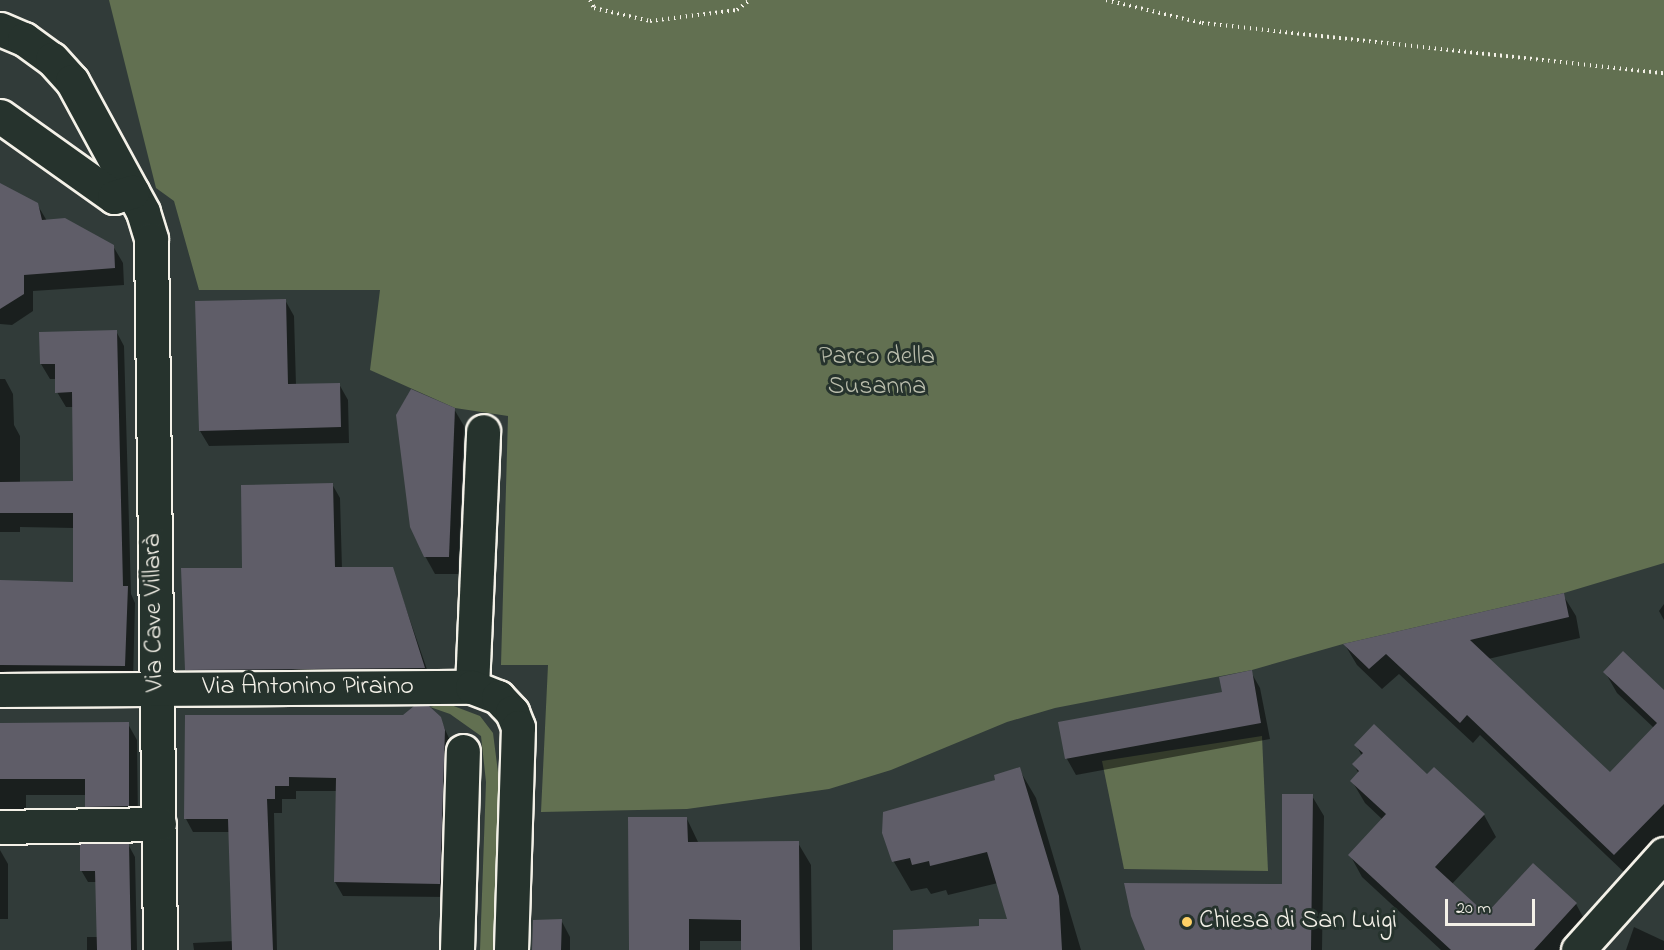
<!DOCTYPE html>
<html>
<head>
<meta charset="utf-8">
<style>
  body { margin:0 }
  #map { position:relative; width:1664px; height:950px; overflow:hidden; background:#313b39; font-family:"Indie Flower",sans-serif }
  div>[style] { position:absolute }
  .green>* { inset:0; background:#627051 }
  .shadow>* { inset:0; background:#0007 }
  .building>* { inset:0; background:#5f5d68 }
  .path>* { height:4px; margin-top:-2px; transform-origin:0; background:repeating-linear-gradient(90deg,#f4f1e8 0 1.5px,transparent 0 6px) }
  .roads { filter:drop-shadow(2px 0 #f4f1e8) drop-shadow(-2px 0 #f4f1e8) drop-shadow(0 2px #f4f1e8) drop-shadow(0 -2px #f4f1e8) }
  .street>* { height:33px; margin:-16.5px; padding:0 16.5px; transform-origin:16.5px; border-radius:16.5px; background:#26332d }
  .dots>* { width:16px; height:16px; translate:-50% -50%; box-sizing:border-box; border:3px solid #26332d; border-radius:50% }
  span { translate:-50% -50%; white-space:nowrap; text-align:center; line-height:1.15; -webkit-text-stroke:6px #26332d; paint-order:stroke }
  .park-label { font-size:26px; color:#babdac }
  .street-label { font-size:26px; color:#f4f1e8 }
  .poi-label { font-size:26px; color:#f4f1e8 }
  .left { translate:0 -50%; text-align:left }
  .scale { position:absolute; left:1445px; top:899px; width:90px; height:27px; box-sizing:border-box; border:3px solid #f4f1e8; border-top:0; padding-left:8px; font-size:18px; line-height:21px; white-space:nowrap; color:#f4f1e8; -webkit-text-stroke:4px #26332d; paint-order:stroke }
</style>
</head>
<body>
<div id="map">
  <div class="green">
    <i style="clip-path:polygon(109px 0,1664px 0,1664px 563px,1564px 593px,1343px 644px,1252px 670px,1055px 708px,1007px 722px,891px 770px,829px 789px,687px 809px,541px 812px,548px 665px,501px 665px,508px 416px,455px 408px,370px 370px,380px 290px,199px 290px,174px 201px,156px 188px)"></i>
    <i style="clip-path:polygon(438px 705px,451px 705px,480px 716px,493px 733px,499px 780px,493px 950px,480px 950px,486px 782px,481px 736px,450px 714px,430px 707px)"></i>
    <i style="clip-path:polygon(1262px 736px,1268px 871px,1124px 869px,1102px 761px)"></i>
  </div>
  <div class="shadow">
    <i style="clip-path:polygon(0 184px,37px 204px,47px 221px,113px 246px,123px 263px,124px 285px,33px 291px,33px 311px,12px 325px,0 324px)"></i>
    <i style="clip-path:polygon(285px 300px,294px 316px,296px 385px,339px 384px,348px 400px,349px 443px,209px 446px,200px 431px)"></i>
    <i style="clip-path:polygon(116px 331px,124px 346px,131px 594px,135px 603px,133px 681px,0 679px,0 582px,75px 584px,74px 528px,20px 527px,20px 532px,0 532px,0 379px,5px 379px,13px 394px,14px 425px,20px 436px,20px 483px,74px 482px,74px 407px,66px 407px,57px 392px,57px 379px,50px 379px,41px 364px)"></i>
    <i style="clip-path:polygon(454px 409px,464px 426px,458px 574px,435px 574px,425px 556px)"></i>
    <i style="clip-path:polygon(332px 484px,340px 498px,342px 569px,392px 568px,431px 681px,194px 683px,186px 670px,244px 569px)"></i>
    <i style="clip-path:polygon(1563px 595px,1576px 616px,1580px 638px,1488px 659px,1610px 775px,1654px 728px,1617px 693px,1605px 672px,1664px 692px,1664px 837px,1627px 875px,1480px 735px,1473px 743px,1399px 674px,1382px 689px,1357px 665px,1345px 645px)"></i>
    <i style="clip-path:polygon(1664px 604px,1664px 620px,1659px 611px)"></i>
    <i style="clip-path:polygon(1251px 672px,1260px 688px,1270px 739px,1076px 775px,1067px 759px,1060px 723px,1223px 693px)"></i>
    <i style="clip-path:polygon(186px 716px,440px 718px,452px 745px,447px 897px,343px 896px,335px 882px,337px 791px,296px 791px,296px 799px,282px 799px,282px 813px,274px 813px,277px 950px,194px 950px,193px 943px,234px 941px,230px 832px,193px 832px,186px 819px)"></i>
    <i style="clip-path:polygon(0 724px,128px 724px,137px 740px,138px 822px,96px 823px,87px 806px,87px 795px,26px 795px,26px 824px,0 827px)"></i>
    <i style="clip-path:polygon(1356px 745px,1427px 776px,1484px 815px,1496px 837px,1451px 885px,1486px 916px,1576px 904px,1588px 926px,1566px 950px,1441px 950px,1362px 877px,1350px 855px,1383px 820px,1365px 803px,1352px 781px,1359px 774px,1354px 765px,1362px 756px)"></i>
    <i style="clip-path:polygon(1019px 769px,1036px 798px,1081px 950px,913px 950px,1009px 921px,998px 883px,948px 895px,946px 890px,931px 894px,927px 888px,911px 891px,894px 862px,883px 832px)"></i>
    <i style="clip-path:polygon(1312px 796px,1324px 816px,1322px 950px,1147px 950px,1283px 885px)"></i>
    <i style="clip-path:polygon(687px 819px,699px 844px,798px 843px,811px 865px,812px 950px,743px 950px,743px 941px,700px 941px,700px 950px,631px 950px)"></i>
    <i style="clip-path:polygon(129px 846px,135px 857px,137px 950px,87px 950px,87px 937px,97px 937px,97px 882px,88px 882px,81px 870px)"></i>
    <i style="clip-path:polygon(0 850px,8px 864px,8px 919px,0 919px)"></i>
    <i style="clip-path:polygon(561px 920px,570px 937px,570px 950px,534px 950px)"></i>
    <i style="clip-path:polygon(1634px 927px,1664px 941px,1664px 950px,1626px 950px)"></i>
  </div>
  <div class="building">
    <i style="clip-path:polygon(0 183px,38px 203px,42px 220px,65px 218px,114px 245px,115px 268px,24px 275px,24px 294px,0 309px)"></i>
    <i style="clip-path:polygon(286px 299px,288px 384px,340px 383px,341px 427px,199px 431px,195px 301px)"></i>
    <i style="clip-path:polygon(117px 330px,123px 586px,128px 586px,125px 666px,0 665px,0 580px,73px 582px,73px 513px,0 513px,0 482px,73px 481px,72px 392px,55px 393px,55px 364px,40px 364px,39px 332px)"></i>
    <i style="clip-path:polygon(411px 389px,455px 408px,449px 557px,424px 557px,410px 527px,396px 415px)"></i>
    <i style="clip-path:polygon(333px 483px,335px 567px,393px 567px,425px 668px,185px 670px,181px 568px,242px 568px,241px 485px)"></i>
    <i style="clip-path:polygon(1564px 593px,1569px 617px,1470px 640px,1610px 772px,1657px 723px,1603px 672px,1623px 651px,1664px 690px,1664px 804px,1614px 855px,1467px 715px,1460px 723px,1386px 654px,1369px 669px,1343px 644px)"></i>
    <i style="clip-path:polygon(1252px 670px,1261px 723px,1065px 759px,1058px 722px,1222px 692px,1219px 677px)"></i>
    <i style="clip-path:polygon(414px 706px,429px 706px,441px 717px,445px 730px,440px 884px,334px 882px,336px 778px,289px 777px,289px 786px,275px 786px,275px 799px,267px 799px,273px 950px,232px 950px,228px 819px,184px 819px,185px 715px,403px 715px)"></i>
    <i style="clip-path:polygon(129px 722px,129px 806px,85px 807px,85px 779px,0 779px,0 723px)"></i>
    <i style="clip-path:polygon(1374px 724px,1427px 774px,1434px 767px,1485px 814px,1435px 867px,1486px 914px,1533px 863px,1577px 903px,1534px 950px,1451px 950px,1348px 855px,1386px 814px,1350px 781px,1359px 771px,1352px 764px,1363px 753px,1354px 745px)"></i>
    <i style="clip-path:polygon(1020px 767px,1059px 896px,1062px 950px,893px 950px,893px 930px,979px 926px,979px 919px,1007px 919px,987px 852px,930px 866px,929px 861px,912px 865px,910px 858px,892px 862px,882px 833px,883px 812px,995px 780px,994px 775px)"></i>
    <i style="clip-path:polygon(1282px 794px,1313px 794px,1311px 950px,1145px 950px,1131px 916px,1124px 883px,1282px 884px)"></i>
    <i style="clip-path:polygon(628px 817px,687px 817px,688px 842px,799px 841px,800px 950px,741px 950px,741px 920px,689px 919px,689px 950px,629px 950px)"></i>
    <i style="clip-path:polygon(129px 843px,131px 950px,97px 950px,95px 871px,80px 871px,80px 844px)"></i>
    <i style="clip-path:polygon(562px 919px,561px 950px,532px 950px,533px 920px)"></i>
  </div>
  <div class="path">
    <i style="left:590px;top:0;width:9px;rotate:63deg"></i>
    <i style="left:594px;top:8px;width:57px;rotate:13.1deg"></i>
    <i style="left:650px;top:21px;width:88px;rotate:-7.2deg"></i>
    <i style="left:737px;top:10px;width:16px;rotate:-38deg"></i>
    <i style="left:1106px;top:0;width:99px;rotate:13.5deg"></i>
    <i style="left:1202px;top:23px;width:465px;rotate:6.2deg"></i>
  </div>
  <div class="roads">
    <div class="street">
      <i style="left:0;top:29px;width:26px;rotate:23deg"></i>
      <i style="left:24px;top:39px;width:34px;rotate:36deg"></i>
      <i style="left:52px;top:59px;width:30px;rotate:48deg"></i>
      <i style="left:72px;top:81px;width:149px;rotate:61.5deg"></i>
      <i style="left:143px;top:212px;width:28px;rotate:73deg"></i>
      <i style="left:151px;top:239px;width:711px;rotate:89.27deg"></i>
      <i style="left:0;top:116px;width:140px;rotate:35.4deg"></i>
      <i style="left:114px;top:197px;width:19px;rotate:-16deg"></i>
      <i style="left:472px;top:687px;width:256px;rotate:-87.5deg"></i>
      <i style="left:0;top:690px;width:472px;rotate:-0.4deg"></i>
      <i style="left:472px;top:687px;width:28px;rotate:21deg"></i>
      <i style="left:498px;top:697px;width:21px;rotate:47deg"></i>
      <i style="left:512px;top:712px;width:16px;rotate:68deg"></i>
      <i style="left:518px;top:727px;width:223px;rotate:91.8deg"></i>
      <i style="left:0;top:827px;width:159px;rotate:-1.1deg"></i>
      <i style="left:457px;top:950px;width:199px;rotate:-88.3deg"></i>
      <i style="left:1578px;top:950px;width:129px;rotate:-48.1deg"></i>
    </div>
  </div>
  <div class="dots">
    <i style="left:1187px;top:922px;background:#ffd166"></i>
  </div>
  <div class="park-label">
    <span style="left:877px;top:373px">Parco della<br>Susanna</span>
  </div>
  <div class="street-label">
    <span style="left:155px;top:613px;rotate:-91deg">Via Cave Villarà</span>
    <span style="left:308px;top:688px">Via Antonino Piraino</span>
  </div>
  <div class="poi-label">
    <span class="left" style="left:1199px;top:922px">Chiesa di San Luigi</span>
  </div>
  <div class="scale">20 m</div>
</div>
</body>
</html>
